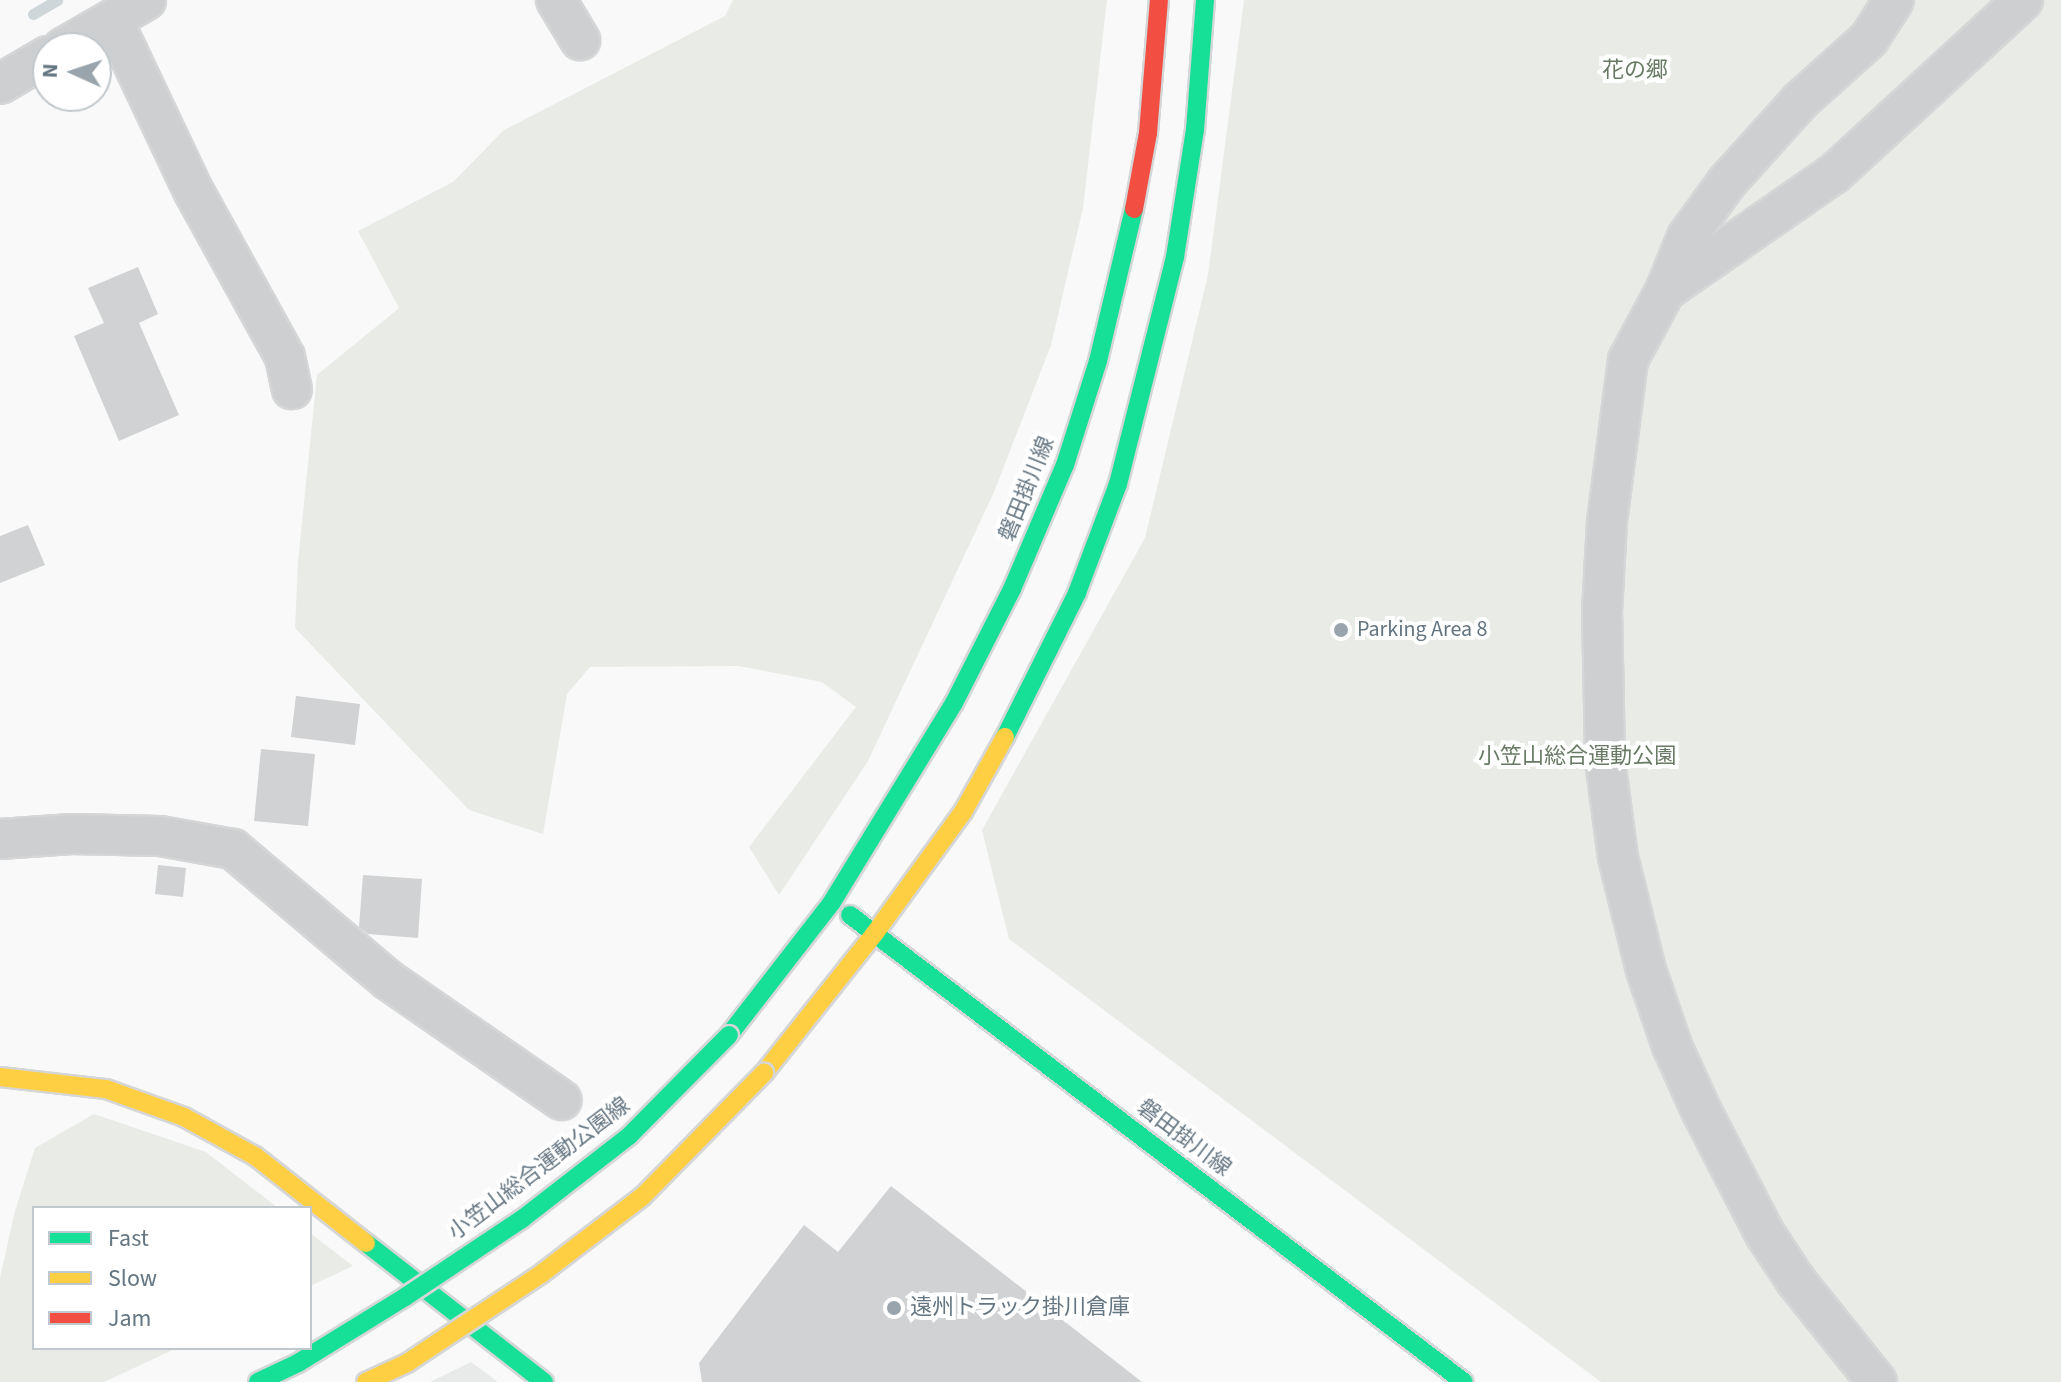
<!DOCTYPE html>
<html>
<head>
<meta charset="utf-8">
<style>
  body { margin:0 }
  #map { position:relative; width:2061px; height:1382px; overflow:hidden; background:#f9f9f9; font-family:"Source Sans 3","Noto Sans JP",sans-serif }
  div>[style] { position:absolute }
  .built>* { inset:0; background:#e8e9e9 }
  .green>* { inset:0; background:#e8ebe6 }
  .stream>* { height:11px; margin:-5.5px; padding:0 5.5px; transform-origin:5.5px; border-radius:5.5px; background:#ced6d9 }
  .building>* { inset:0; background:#d0d2d3 }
  .roads { filter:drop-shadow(2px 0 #d5d6d7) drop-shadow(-2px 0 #d5d6d7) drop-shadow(0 2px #d5d6d7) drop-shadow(0 -2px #d5d6d7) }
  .street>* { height:38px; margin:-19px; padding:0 19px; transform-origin:19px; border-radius:19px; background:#cecfd0 }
  .fast>* { height:18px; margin:-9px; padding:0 9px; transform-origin:9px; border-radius:9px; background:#16e098 }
  .slow>* { height:18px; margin:-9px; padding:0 9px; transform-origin:9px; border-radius:9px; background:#ffcf43 }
  .jam>* { height:18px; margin:-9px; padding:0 9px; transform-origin:9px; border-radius:9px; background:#f24e42 }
  .bridges { filter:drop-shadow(2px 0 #d5d6d7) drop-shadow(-2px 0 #d5d6d7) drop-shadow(0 2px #d5d6d7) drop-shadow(0 -2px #d5d6d7) }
  .fast-bridge>* { height:18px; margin:-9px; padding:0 9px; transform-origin:9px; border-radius:9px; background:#16e098 }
  .slow-bridge>* { height:18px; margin:-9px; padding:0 9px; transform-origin:9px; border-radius:9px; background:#ffcf43 }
  .dots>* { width:22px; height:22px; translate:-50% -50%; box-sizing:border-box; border:4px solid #fff; border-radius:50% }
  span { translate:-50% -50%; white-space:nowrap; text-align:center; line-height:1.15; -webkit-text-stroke:8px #fff; paint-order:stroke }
  .park-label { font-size:22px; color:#687a64 }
  .street-label { font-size:22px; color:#657683 }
  .poi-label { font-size:22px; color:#657683 }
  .left { translate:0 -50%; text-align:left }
  .legend { position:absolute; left:32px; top:1206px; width:280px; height:144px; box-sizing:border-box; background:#fff; border:2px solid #c1c8cd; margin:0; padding:10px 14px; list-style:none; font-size:24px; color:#657683 }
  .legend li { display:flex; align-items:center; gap:16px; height:40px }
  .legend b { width:40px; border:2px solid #c1c8cd }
  .north { position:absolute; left:32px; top:32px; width:80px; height:80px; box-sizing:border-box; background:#fff; border:2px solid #c1c8cd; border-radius:50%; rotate:273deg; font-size:22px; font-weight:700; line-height:32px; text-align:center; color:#657683 }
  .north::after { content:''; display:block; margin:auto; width:28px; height:36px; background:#99a4ac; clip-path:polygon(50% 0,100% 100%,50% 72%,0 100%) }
</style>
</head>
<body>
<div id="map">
  <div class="built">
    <i style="clip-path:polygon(471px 1362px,498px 1382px,430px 1382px)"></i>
  </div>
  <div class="green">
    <i style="clip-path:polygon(733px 0,1107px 0,1083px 208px,1051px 345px,994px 492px,868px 761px,779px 895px,749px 847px,856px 707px,822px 682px,739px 666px,590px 667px,567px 694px,543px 834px,469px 810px,295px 628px,298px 562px,317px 375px,399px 308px,358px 231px,453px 182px,504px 130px,725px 16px)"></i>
    <i style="clip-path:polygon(1244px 0,2061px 0,2061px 1382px,1601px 1382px,1009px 939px,982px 830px,1145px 538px,1208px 275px)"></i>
    <i style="clip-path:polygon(94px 1114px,206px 1152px,278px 1208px,34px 1208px,34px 1348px,177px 1348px,104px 1382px,0 1382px,0 1278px,15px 1211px,35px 1148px)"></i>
    <i style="clip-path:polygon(310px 1233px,353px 1266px,310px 1286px)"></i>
  </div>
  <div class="stream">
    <i style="left:33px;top:14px;width:28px;rotate:-30deg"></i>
  </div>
  <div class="building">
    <i style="clip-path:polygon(138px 267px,158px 314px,139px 323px,179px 415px,119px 441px,74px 336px,104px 323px,88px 288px)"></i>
    <i style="clip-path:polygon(28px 525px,45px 565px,0 583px,0 536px)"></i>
    <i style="clip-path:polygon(296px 696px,360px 704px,355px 745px,291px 737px)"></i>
    <i style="clip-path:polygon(261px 749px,315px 754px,308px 826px,254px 821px)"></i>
    <i style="clip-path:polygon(158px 865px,186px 868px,183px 897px,155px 894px)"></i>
    <i style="clip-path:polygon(363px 875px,422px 879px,418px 938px,368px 934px,359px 927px)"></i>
    <i style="clip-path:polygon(891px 1186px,1142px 1382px,702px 1382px,699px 1363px,804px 1225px,838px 1252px)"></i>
  </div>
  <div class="roads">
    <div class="street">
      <i style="left:556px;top:0;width:47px;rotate:59deg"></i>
      <i style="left:1894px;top:0;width:46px;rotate:122.7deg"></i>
      <i style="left:1869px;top:39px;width:93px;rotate:138.1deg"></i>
      <i style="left:1800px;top:101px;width:109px;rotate:132deg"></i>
      <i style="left:1727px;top:182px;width:68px;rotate:126deg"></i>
      <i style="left:1687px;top:237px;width:58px;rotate:112.2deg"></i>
      <i style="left:1665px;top:291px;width:207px;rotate:-34.8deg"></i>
      <i style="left:1835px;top:173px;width:255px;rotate:-42.6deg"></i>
      <i style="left:113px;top:21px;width:189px;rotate:64.7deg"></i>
      <i style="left:194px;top:192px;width:188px;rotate:61.1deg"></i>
      <i style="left:285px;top:357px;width:33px;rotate:78deg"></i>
      <i style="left:63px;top:48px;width:96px;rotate:-30deg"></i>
      <i style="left:0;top:84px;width:56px;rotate:-30.3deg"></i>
      <i style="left:1665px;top:291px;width:78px;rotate:118.2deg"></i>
      <i style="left:1628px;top:360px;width:163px;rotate:97.4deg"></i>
      <i style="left:1607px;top:522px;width:89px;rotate:93.2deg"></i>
      <i style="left:1602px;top:611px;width:149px;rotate:88.8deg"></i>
      <i style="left:1605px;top:760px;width:98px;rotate:82.4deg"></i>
      <i style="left:1618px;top:857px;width:116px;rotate:76.1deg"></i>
      <i style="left:1646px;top:970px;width:80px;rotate:71.1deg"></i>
      <i style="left:1672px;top:1046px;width:72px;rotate:65.6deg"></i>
      <i style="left:1702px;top:1112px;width:137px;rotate:62.7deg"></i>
      <i style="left:1765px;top:1234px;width:56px;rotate:56.6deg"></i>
      <i style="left:1796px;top:1281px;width:129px;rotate:51.3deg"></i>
      <i style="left:0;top:839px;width:72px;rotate:-4deg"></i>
      <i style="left:72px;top:834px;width:88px;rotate:1.3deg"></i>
      <i style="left:160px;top:836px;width:74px;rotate:10.1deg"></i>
      <i style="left:233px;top:849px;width:203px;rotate:40.2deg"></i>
      <i style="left:388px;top:980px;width:211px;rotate:34.7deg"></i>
    </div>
    <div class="fast">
      <i style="left:1005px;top:737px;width:161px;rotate:-63.4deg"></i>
      <i style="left:1077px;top:593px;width:116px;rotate:-69.4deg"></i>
      <i style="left:1118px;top:484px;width:234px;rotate:-75.9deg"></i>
      <i style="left:1175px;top:257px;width:129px;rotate:-81.1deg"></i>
      <i style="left:1195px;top:130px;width:130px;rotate:-85.6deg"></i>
      <i style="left:850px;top:915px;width:771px;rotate:37.26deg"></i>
      <i style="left:729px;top:1035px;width:168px;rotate:-52.2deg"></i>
      <i style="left:832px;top:902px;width:233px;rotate:-58.5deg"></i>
      <i style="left:954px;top:703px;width:128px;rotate:-63deg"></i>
      <i style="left:1012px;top:589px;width:135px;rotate:-66.9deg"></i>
      <i style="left:1065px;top:465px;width:109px;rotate:-72.4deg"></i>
      <i style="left:1098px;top:361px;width:156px;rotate:-76.7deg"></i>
      <i style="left:366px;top:1243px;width:226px;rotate:38deg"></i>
    </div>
    <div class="slow">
      <i style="left:764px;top:1073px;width:179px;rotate:-51.6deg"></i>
      <i style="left:875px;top:933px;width:150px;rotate:-54deg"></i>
      <i style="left:963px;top:812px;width:86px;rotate:-60.8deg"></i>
      <i style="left:0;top:1077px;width:107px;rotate:6.5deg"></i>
      <i style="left:106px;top:1089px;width:83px;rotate:19.7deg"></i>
      <i style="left:184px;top:1117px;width:81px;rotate:28.8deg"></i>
      <i style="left:255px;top:1156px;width:141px;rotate:38.1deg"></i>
    </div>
    <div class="jam">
      <i style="left:1134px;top:209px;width:77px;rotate:-79.6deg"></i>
      <i style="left:1148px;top:133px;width:133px;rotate:-85.3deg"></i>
    </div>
  </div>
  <div class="bridges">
    <div class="fast-bridge">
      <i style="left:258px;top:1382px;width:44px;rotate:-25.4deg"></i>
      <i style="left:298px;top:1363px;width:126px;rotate:-31.7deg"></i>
      <i style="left:405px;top:1297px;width:141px;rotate:-33.7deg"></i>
      <i style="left:522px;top:1219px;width:135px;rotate:-37.8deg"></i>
      <i style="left:629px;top:1136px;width:142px;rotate:-45.3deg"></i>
    </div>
    <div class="slow-bridge">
      <i style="left:366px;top:1382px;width:45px;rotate:-24.9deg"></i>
      <i style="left:407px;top:1363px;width:161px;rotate:-33.6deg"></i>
      <i style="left:541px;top:1274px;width:128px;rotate:-37.4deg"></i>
      <i style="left:643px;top:1196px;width:173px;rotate:-45.5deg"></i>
    </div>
  </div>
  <div class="dots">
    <i style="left:1341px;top:630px;background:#99a4ac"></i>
    <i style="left:894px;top:1308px;background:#99a4ac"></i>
  </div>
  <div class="park-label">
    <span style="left:1635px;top:71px">花の郷</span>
    <span style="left:1577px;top:757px">小笠山総合運動公園</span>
  </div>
  <div class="street-label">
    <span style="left:1027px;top:489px;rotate:-68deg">磐田掛川線</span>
    <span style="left:1184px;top:1138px;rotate:37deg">磐田掛川線</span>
    <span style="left:539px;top:1169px;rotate:-37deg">小笠山総合運動公園線</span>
  </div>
  <div class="poi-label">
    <span class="left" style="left:1357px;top:630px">Parking Area 8</span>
    <span class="left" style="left:910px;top:1308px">遠州トラック掛川倉庫</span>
  </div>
  <ul class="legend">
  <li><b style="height:10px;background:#16e098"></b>Fast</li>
  <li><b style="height:10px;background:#ffcf43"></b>Slow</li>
  <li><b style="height:10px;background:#f24e42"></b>Jam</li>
  </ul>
  <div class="north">N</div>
</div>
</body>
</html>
